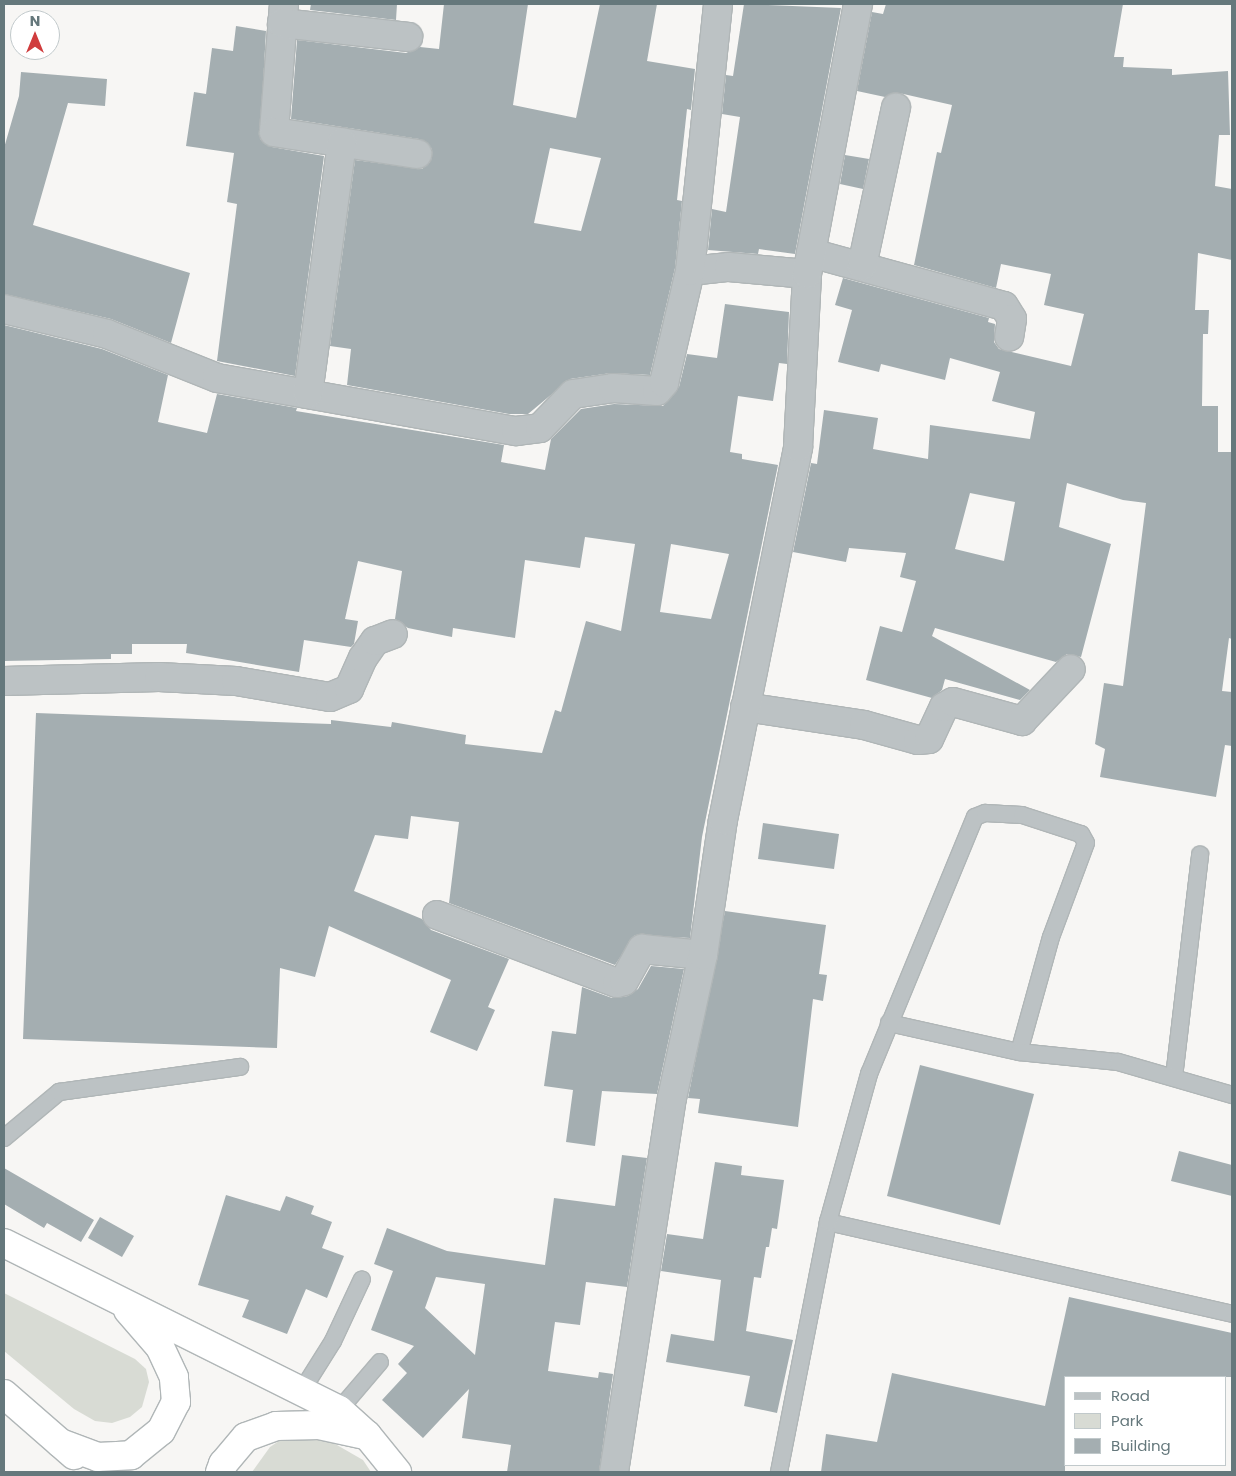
<!DOCTYPE html>
<html>
<head>
<meta charset="utf-8">
<style>
  body { margin:0 }
  #map { position:relative; width:1236px; height:1476px; overflow:hidden; background:#f7f6f4; font-family:Poppins,sans-serif }
  div>[style] { position:absolute }
  .green>* { inset:0; background:#d8dbd4 }
  .building>* { inset:0; background:#a4aeb1 }
  .roads { filter:drop-shadow(1px 0 #b0b6b7) drop-shadow(-1px 0 #b0b6b7) drop-shadow(0 1px #b0b6b7) drop-shadow(0 -1px #b0b6b7) }
  .lane>* { height:16px; margin:-8px; padding:0 8px; transform-origin:8px; border-radius:8px; background:#bcc2c4 }
  .street>* { height:28px; margin:-14px; padding:0 14px; transform-origin:14px; border-radius:14px; background:#bcc2c4 }
  .highway>* { height:28px; margin:-14px; padding:0 14px; transform-origin:14px; border-radius:14px; background:#fff }
  span { translate:-50% -50%; white-space:nowrap; text-align:center; line-height:1.15; -webkit-text-stroke:5px #fff; paint-order:stroke }
  .frame { position:absolute; inset:0; border:5px solid #65787c; pointer-events:none }
  .legend { position:absolute; left:1064px; top:1376px; width:162px; height:90px; box-sizing:border-box; background:#fff; border:1px solid #c1c9cb; margin:0; padding:6px 9px; list-style:none; font-size:15px; color:#65787c }
  .legend li { display:flex; align-items:center; gap:10px; height:25px }
  .legend b { width:25px; border:1px solid #c1c9cb }
  .north { position:absolute; left:10px; top:10px; width:50px; height:50px; box-sizing:border-box; background:#fff; border:1px solid #c1c9cb; border-radius:50%; rotate:0deg; font-size:14px; font-weight:700; line-height:20px; text-align:center; color:#65787c }
  .north::after { content:''; display:block; margin:auto; width:18px; height:22px; background:#d03c3d; clip-path:polygon(50% 0,100% 100%,50% 72%,0 100%) }
</style>
</head>
<body>
<div id="map">
  <div class="green">
    <i style="clip-path:polygon(4px 1293px,135px 1359px,146px 1369px,149px 1382px,142px 1407px,130px 1417px,112px 1423px,95px 1421px,74px 1409px,4px 1351px)"></i>
    <i style="clip-path:polygon(288px 1435px,330px 1441px,363px 1460px,371px 1472px,252px 1472px,270px 1447px)"></i>
  </div>
  <div class="building">
    <i style="clip-path:polygon(311px 4px,397px 4px,396px 20px,310px 10px)"></i>
    <i style="clip-path:polygon(evenodd,444px 4px,528px 4px,513px 105px,576px 118px,600px 4px,657px 4px,647px 61px,695px 69px,691px 110px,687px 109px,677px 200px,682px 201px,675px 268px,650px 375px,611px 373px,570px 379px,528px 414px,509px 414px,347px 385px,351px 349px,330px 346px,355px 160px,422px 169px,429px 163px,432px 149px,419px 139px,291px 119px,297px 40px,406px 53px,420px 47px,439px 49px,444px 4px,550px 148px,601px 158px,581px 231px,534px 223px,550px 148px)"></i>
    <i style="clip-path:polygon(744px 4px,841px 8px,795px 254px,759px 249px,758px 254px,708px 250px,712px 209px,726px 212px,740px 117px,722px 114px,726px 75px,733px 76px)"></i>
    <i style="clip-path:polygon(evenodd,886px 4px,1123px 4px,1114px 57px,1124px 57px,1123px 67px,1172px 69px,1172px 75px,1228px 71px,1230px 135px,1219px 135px,1215px 186px,1232px 189px,1232px 260px,1198px 253px,1195px 310px,1209px 310px,1208px 334px,1203px 334px,1202px 406px,1218px 406px,1218px 452px,1231px 452px,1232px 639px,1229px 638px,1222px 691px,1232px 692px,1232px 746px,1225px 745px,1216px 797px,1100px 777px,1105px 749px,1095px 744px,1104px 683px,1123px 686px,1146px 503px,1123px 500px,1067px 483px,1059px 527px,1111px 544px,1081px 657px,1067px 654px,1056px 662px,935px 628px,932px 636px,1030px 690px,1020px 700px,945px 679px,942px 690px,932px 698px,866px 680px,880px 626px,902px 632px,916px 581px,900px 577px,906px 553px,849px 548px,846px 562px,793px 552px,811px 463px,817px 464px,824px 410px,878px 418px,873px 449px,928px 459px,930px 425px,1030px 439px,1035px 412px,992px 401px,1000px 372px,950px 358px,945px 380px,881px 364px,879px 372px,838px 362px,852px 310px,835px 305px,843px 278px,989px 318px,988px 322px,995px 324px,994px 342px,999px 349px,1071px 366px,1084px 314px,1044px 305px,1051px 274px,1001px 264px,996px 288px,914px 265px,937px 152px,941px 153px,952px 105px,899px 93px,885px 97px,857px 91px,872px 12px,883px 14px,886px 4px,970px 493px,1015px 502px,1004px 561px,955px 549px,970px 493px)"></i>
    <i style="clip-path:polygon(236px 26px,266px 31px,260px 139px,272px 147px,324px 156px,295px 376px,217px 361px,237px 204px,227px 202px,234px 153px,186px 146px,194px 92px,206px 94px,212px 48px,233px 51px)"></i>
    <i style="clip-path:polygon(21px 72px,107px 79px,105px 106px,68px 103px,33px 225px,190px 273px,171px 343px,111px 319px,4px 294px,4px 148px,19px 96px)"></i>
    <i style="clip-path:polygon(845px 155px,869px 159px,863px 189px,840px 184px)"></i>
    <i style="clip-path:polygon(evenodd,725px 304px,789px 312px,787px 364px,779px 363px,773px 401px,738px 396px,730px 452px,742px 454px,742px 459px,778px 465px,702px 837px,690px 938px,635px 935px,615px 965px,449px 903px,459px 822px,411px 816px,408px 839px,375px 835px,354px 891px,422px 919px,431px 930px,509px 959px,488px 1007px,495px 1010px,477px 1051px,430px 1032px,451px 980px,329px 926px,315px 977px,280px 968px,277px 1048px,23px 1039px,36px 713px,331px 724px,331px 720px,391px 727px,392px 722px,466px 735px,465px 744px,542px 753px,555px 710px,561px 712px,586px 621px,621px 631px,635px 544px,585px 537px,580px 568px,525px 560px,515px 638px,453px 628px,452px 637px,408px 628px,395px 619px,402px 571px,358px 561px,345px 619px,358px 621px,354px 644px,351px 647px,304px 640px,299px 672px,186px 653px,187px 644px,132px 644px,132px 654px,111px 654px,111px 659px,4px 661px,4px 325px,102px 349px,168px 375px,158px 422px,207px 433px,217px 394px,297px 408px,296px 411px,504px 445px,501px 462px,545px 470px,551px 439px,581px 409px,614px 404px,663px 406px,679px 387px,687px 354px,717px 358px,725px 304px,671px 544px,729px 554px,711px 619px,660px 612px,671px 544px)"></i>
    <i style="clip-path:polygon(763px 823px,839px 834px,834px 869px,758px 859px)"></i>
    <i style="clip-path:polygon(725px 911px,826px 925px,819px 974px,827px 975px,823px 1001px,813px 999px,798px 1127px,698px 1113px,700px 1099px,688px 1098px)"></i>
    <i style="clip-path:polygon(651px 966px,684px 969px,657px 1094px,602px 1091px,595px 1146px,566px 1142px,573px 1090px,544px 1086px,552px 1031px,576px 1034px,582px 987px,612px 998px,628px 996px,638px 989px)"></i>
    <i style="clip-path:polygon(920px 1065px,1034px 1094px,1000px 1225px,887px 1196px)"></i>
    <i style="clip-path:polygon(1179px 1151px,1232px 1165px,1232px 1196px,1171px 1181px)"></i>
    <i style="clip-path:polygon(evenodd,622px 1155px,647px 1158px,627px 1287px,586px 1282px,580px 1325px,555px 1322px,548px 1371px,598px 1378px,599px 1372px,613px 1374px,599px 1472px,507px 1472px,511px 1445px,462px 1438px,469px 1389px,423px 1438px,382px 1400px,407px 1373px,398px 1364px,414px 1346px,371px 1330px,393px 1271px,374px 1264px,387px 1228px,447px 1251px,545px 1265px,554px 1198px,615px 1206px,622px 1155px,436px 1277px,485px 1284px,475px 1355px,425px 1308px,436px 1277px)"></i>
    <i style="clip-path:polygon(715px 1162px,742px 1166px,741px 1175px,784px 1180px,777px 1229px,772px 1228px,769px 1247px,766px 1247px,761px 1278px,754px 1277px,746px 1331px,793px 1340px,777px 1413px,744px 1406px,750px 1376px,666px 1362px,671px 1334px,714px 1341px,721px 1280px,661px 1271px,667px 1234px,703px 1239px)"></i>
    <i style="clip-path:polygon(4px 1168px,94px 1220px,81px 1242px,47px 1223px,44px 1228px,4px 1204px)"></i>
    <i style="clip-path:polygon(226px 1195px,280px 1211px,286px 1196px,314px 1206px,311px 1214px,332px 1222px,322px 1248px,344px 1256px,327px 1298px,306px 1289px,287px 1334px,242px 1317px,249px 1300px,198px 1285px)"></i>
    <i style="clip-path:polygon(100px 1217px,134px 1236px,122px 1257px,88px 1238px)"></i>
    <i style="clip-path:polygon(1069px 1297px,1232px 1333px,1232px 1377px,1065px 1377px,1065px 1472px,821px 1472px,826px 1434px,877px 1442px,892px 1373px,1045px 1406px)"></i>
  </div>
  <div class="roads">
    <div class="lane">
      <i style="left:889px;top:1023px;width:133px;rotate:12.6deg"></i>
      <i style="left:1174px;top:1077px;width:224px;rotate:-83.3deg"></i>
      <i style="left:4px;top:1138px;width:72px;rotate:-39.9deg"></i>
      <i style="left:59px;top:1092px;width:183px;rotate:-7.9deg"></i>
      <i style="left:828px;top:1222px;width:414px;rotate:12.8deg"></i>
      <i style="left:301px;top:1392px;width:60px;rotate:-57.9deg"></i>
      <i style="left:333px;top:1341px;width:68px;rotate:-64.9deg"></i>
      <i style="left:339px;top:1410px;width:63px;rotate:-49.5deg"></i>
      <i style="left:779px;top:1472px;width:255px;rotate:-78.9deg"></i>
      <i style="left:828px;top:1222px;width:154px;rotate:-74.5deg"></i>
      <i style="left:869px;top:1074px;width:278px;rotate:-67.6deg"></i>
      <i style="left:975px;top:817px;width:11px;rotate:-22deg"></i>
      <i style="left:985px;top:813px;width:37px;rotate:3deg"></i>
      <i style="left:1022px;top:815px;width:62px;rotate:17.9deg"></i>
      <i style="left:1081px;top:834px;width:10px;rotate:61deg"></i>
      <i style="left:1086px;top:843px;width:100px;rotate:110.4deg"></i>
      <i style="left:1051px;top:937px;width:119px;rotate:105.5deg"></i>
      <i style="left:1019px;top:1052px;width:100px;rotate:5.8deg"></i>
      <i style="left:1118px;top:1062px;width:119px;rotate:16.1deg"></i>
    </div>
    <div class="street">
      <i style="left:284px;top:4px;width:128px;rotate:94.5deg"></i>
      <i style="left:274px;top:132px;width:145px;rotate:8.7deg"></i>
      <i style="left:282px;top:23px;width:127px;rotate:6.3deg"></i>
      <i style="left:811px;top:253px;width:200px;rotate:15.4deg"></i>
      <i style="left:1004px;top:306px;width:15px;rotate:58deg"></i>
      <i style="left:1012px;top:319px;width:18px;rotate:99deg"></i>
      <i style="left:862px;top:266px;width:162px;rotate:-77.9deg"></i>
      <i style="left:690px;top:271px;width:39px;rotate:-6deg"></i>
      <i style="left:729px;top:267px;width:78px;rotate:5.1deg"></i>
      <i style="left:4px;top:309px;width:106px;rotate:13.6deg"></i>
      <i style="left:107px;top:334px;width:118px;rotate:21.8deg"></i>
      <i style="left:217px;top:378px;width:304px;rotate:10.1deg"></i>
      <i style="left:516px;top:431px;width:24px;rotate:-7deg"></i>
      <i style="left:540px;top:428px;width:47px;rotate:-45.9deg"></i>
      <i style="left:573px;top:394px;width:40px;rotate:-8.5deg"></i>
      <i style="left:613px;top:388px;width:44px;rotate:3.9deg"></i>
      <i style="left:657px;top:391px;width:11px;rotate:-49deg"></i>
      <i style="left:664px;top:383px;width:115px;rotate:-76.9deg"></i>
      <i style="left:690px;top:271px;width:268px;rotate:-84deg"></i>
      <i style="left:308px;top:394px;width:254px;rotate:-82.3deg"></i>
      <i style="left:4px;top:681px;width:155px;rotate:-1.5deg"></i>
      <i style="left:159px;top:677px;width:77px;rotate:3deg"></i>
      <i style="left:236px;top:681px;width:95px;rotate:9.7deg"></i>
      <i style="left:330px;top:697px;width:21px;rotate:-23deg"></i>
      <i style="left:349px;top:689px;width:34px;rotate:-66deg"></i>
      <i style="left:363px;top:658px;width:21px;rotate:-55deg"></i>
      <i style="left:375px;top:641px;width:19px;rotate:-21deg"></i>
      <i style="left:745px;top:707px;width:120px;rotate:8.6deg"></i>
      <i style="left:864px;top:725px;width:56px;rotate:15.5deg"></i>
      <i style="left:918px;top:740px;width:11px;rotate:-5deg"></i>
      <i style="left:929px;top:739px;width:35px;rotate:-65deg"></i>
      <i style="left:944px;top:707px;width:10px;rotate:-29deg"></i>
      <i style="left:953px;top:702px;width:72px;rotate:15.4deg"></i>
      <i style="left:1022px;top:721px;width:71px;rotate:-46.7deg"></i>
      <i style="left:437px;top:915px;width:192px;rotate:20.7deg"></i>
      <i style="left:617px;top:983px;width:7px;rotate:-16deg"></i>
      <i style="left:624px;top:981px;width:37px;rotate:-61deg"></i>
      <i style="left:642px;top:949px;width:61px;rotate:5.6deg"></i>
      <i style="left:614px;top:1472px;width:378px;rotate:-81.2deg"></i>
      <i style="left:672px;top:1098px;width:146px;rotate:-77.8deg"></i>
      <i style="left:703px;top:955px;width:136px;rotate:-81.6deg"></i>
      <i style="left:723px;top:820px;width:380px;rotate:-78.6deg"></i>
      <i style="left:798px;top:447px;width:173px;rotate:-87deg"></i>
      <i style="left:807px;top:274px;width:275px;rotate:-79.3deg"></i>
    </div>
    <div class="highway">
      <i style="left:4px;top:1243px;width:374px;rotate:26.5deg"></i>
      <i style="left:339px;top:1410px;width:38px;rotate:42deg"></i>
      <i style="left:367px;top:1435px;width:48px;rotate:51deg"></i>
      <i style="left:4px;top:1394px;width:93px;rotate:41.1deg"></i>
      <i style="left:60px;top:1443px;width:40px;rotate:20.2deg"></i>
      <i style="left:98px;top:1457px;width:33px;rotate:-3deg"></i>
      <i style="left:131px;top:1455px;width:38px;rotate:-39deg"></i>
      <i style="left:161px;top:1431px;width:33px;rotate:-63deg"></i>
      <i style="left:176px;top:1402px;width:25px;rotate:-95deg"></i>
      <i style="left:174px;top:1377px;width:33px;rotate:-115deg"></i>
      <i style="left:160px;top:1347px;width:49px;rotate:-130.9deg"></i>
      <i style="left:220px;top:1472px;width:9px;rotate:-69deg"></i>
      <i style="left:223px;top:1464px;width:35px;rotate:-50deg"></i>
      <i style="left:246px;top:1437px;width:32px;rotate:-20deg"></i>
      <i style="left:276px;top:1426px;width:43px;rotate:-1.3deg"></i>
      <i style="left:319px;top:1425px;width:47px;rotate:12.3deg"></i>
    </div>
  </div>
  <div class="frame"></div>
  <ul class="legend">
  <li><b style="height:6px;background:#bcc2c4"></b>Road</li>
  <li><b style="height:14px;background:#d8dbd4"></b>Park</li>
  <li><b style="height:14px;background:#a4aeb1"></b>Building</li>
  </ul>
  <div class="north">N</div>
</div>
</body>
</html>
